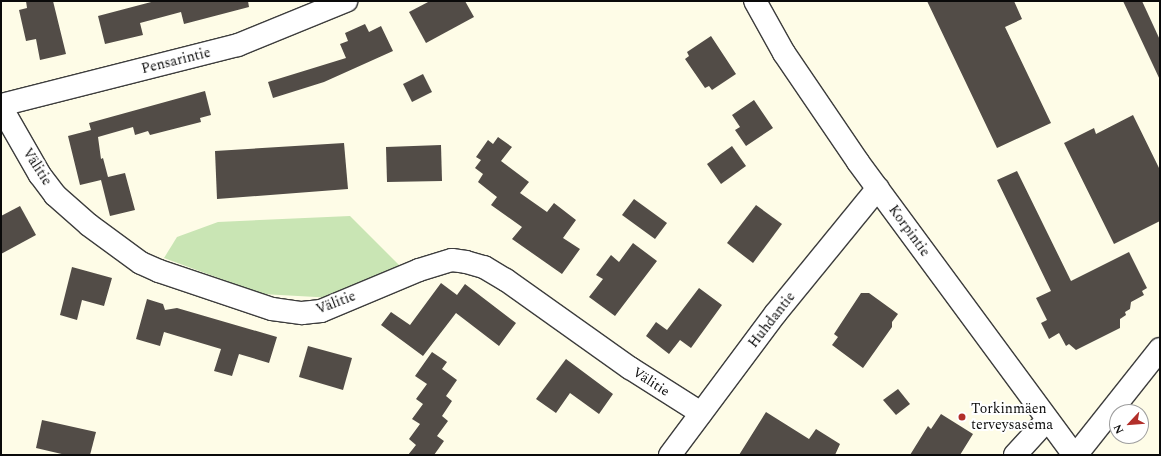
<!DOCTYPE html>
<html>
<head>
<meta charset="utf-8">
<style>
  body { margin:0 }
  #map { position:relative; width:1161px; height:456px; overflow:hidden; background:#fefce7; font-family:Spectral,serif }
  div>[style] { position:absolute }
  .green>* { inset:0; background:#c9e5b4 }
  .building>* { inset:0; background:#524c47 }
  .roads { filter:drop-shadow(1px 0 #3d3d3d) drop-shadow(-1px 0 #3d3d3d) drop-shadow(0 1px #3d3d3d) drop-shadow(0 -1px #3d3d3d) }
  .minor>* { height:22px; margin:-11px; padding:0 11px; transform-origin:11px; border-radius:11px; background:#fff }
  .dots>* { width:11px; height:11px; translate:-50% -50%; box-sizing:border-box; border:2px solid #fff; border-radius:50% }
  span { translate:-50% -50%; white-space:nowrap; text-align:center; line-height:1.15; -webkit-text-stroke:4px #fff; paint-order:stroke }
  .street-label { font-size:14px; color:#0a0a0a }
  .poi-label { font-size:14px; color:#0a0a0a }
  .left { translate:0 -50%; text-align:left }
  .frame { position:absolute; inset:0; border:2px solid #0a0a0a; pointer-events:none }
  .north { position:absolute; left:1109px; top:404px; width:40px; height:40px; box-sizing:border-box; background:#fff; border:1px solid #9d9d9d; border-radius:50%; rotate:244deg; font-size:11px; font-weight:700; line-height:16px; text-align:center; color:#0a0a0a }
  .north::after { content:''; display:block; margin:auto; width:14px; height:18px; background:#b22f2a; clip-path:polygon(50% 0,100% 100%,50% 72%,0 100%) }
</style>
</head>
<body>
<div id="map">
  <div class="green">
    <i style="clip-path:polygon(350px 216px,401px 267px,334px 298px,262px 294px,164px 258px,177px 237px,218px 222px)"></i>
  </div>
  <div class="building">
    <i style="clip-path:polygon(26px 1px,53px 1px,66px 54px,40px 60px,36px 39px,26px 41px,19px 10px,27px 8px)"></i>
    <i style="clip-path:polygon(155px 1px,248px 1px,249px 7px,184px 24px,181px 12px,140px 23px,143px 35px,105px 44px,98px 16px)"></i>
    <i style="clip-path:polygon(430px 1px,465px 1px,474px 17px,426px 43px,409px 12px)"></i>
    <i style="clip-path:polygon(927px 1px,1014px 1px,1022px 19px,1005px 27px,1051px 123px,997px 148px)"></i>
    <i style="clip-path:polygon(1123px 1px,1142px 1px,1160px 40px,1160px 80px)"></i>
    <i style="clip-path:polygon(365px 24px,369px 32px,381px 26px,393px 51px,324px 82px,273px 98px,268px 82px,346px 58px,340px 44px,348px 41px,345px 33px)"></i>
    <i style="clip-path:polygon(711px 36px,736px 74px,712px 90px,709px 86px,705px 88px,685px 59px,689px 56px,687px 52px)"></i>
    <i style="clip-path:polygon(423px 74px,432px 92px,412px 102px,403px 84px)"></i>
    <i style="clip-path:polygon(205px 91px,211px 115px,200px 118px,201px 122px,150px 135px,148px 131px,135px 135px,133px 127px,98px 137px,101px 159px,103px 158px,108px 177px,125px 173px,135px 210px,110px 216px,101px 180px,80px 185px,68px 136px,91px 130px,89px 123px)"></i>
    <i style="clip-path:polygon(754px 100px,773px 128px,746px 146px,735px 130px,740px 127px,732px 115px)"></i>
    <i style="clip-path:polygon(1133px 115px,1160px 170px,1160px 221px,1114px 244px,1064px 143px,1094px 128px,1096px 134px)"></i>
    <i style="clip-path:polygon(498px 137px,512px 147px,501px 161px,529px 182px,520px 193px,547px 212px,554px 203px,576px 220px,563px 238px,580px 249px,562px 274px,512px 239px,522px 227px,491px 205px,497px 197px,478px 182px,483px 174px,475px 168px,481px 160px,476px 157px,488px 140px,493px 144px)"></i>
    <i style="clip-path:polygon(344px 143px,348px 189px,217px 199px,215px 151px)"></i>
    <i style="clip-path:polygon(441px 145px,442px 181px,387px 182px,386px 147px)"></i>
    <i style="clip-path:polygon(732px 146px,746px 166px,721px 184px,707px 164px)"></i>
    <i style="clip-path:polygon(1017px 171px,1071px 281px,1129px 252px,1147px 288px,1142px 291px,1144px 295px,1131px 302px,1130px 309px,1125px 312px,1126px 315px,1120px 319px,1120px 328px,1076px 350px,1069px 344px,1066px 346px,1059px 333px,1049px 339px,1041px 323px,1047px 320px,1036px 298px,1051px 291px,997px 180px)"></i>
    <i style="clip-path:polygon(634px 199px,667px 223px,655px 239px,622px 215px)"></i>
    <i style="clip-path:polygon(756px 205px,782px 224px,753px 263px,727px 243px)"></i>
    <i style="clip-path:polygon(20px 206px,36px 235px,1px 254px,1px 216px)"></i>
    <i style="clip-path:polygon(633px 243px,657px 261px,615px 316px,589px 297px,603px 279px,596px 275px,611px 255px,619px 262px)"></i>
    <i style="clip-path:polygon(72px 267px,112px 278px,104px 306px,82px 300px,77px 320px,60px 315px)"></i>
    <i style="clip-path:polygon(441px 283px,457px 295px,465px 284px,516px 323px,499px 346px,456px 313px,423px 356px,381px 325px,391px 312px,410px 325px)"></i>
    <i style="clip-path:polygon(699px 288px,722px 305px,691px 348px,680px 340px,669px 354px,646px 336px,656px 322px,667px 330px)"></i>
    <i style="clip-path:polygon(861px 293px,869px 293px,898px 314px,892px 322px,892px 327px,863px 368px,832px 345px,838px 337px,834px 334px)"></i>
    <i style="clip-path:polygon(147px 299px,163px 304px,165px 310px,177px 308px,277px 337px,269px 363px,239px 354px,232px 376px,214px 371px,221px 349px,164px 332px,160px 346px,136px 339px)"></i>
    <i style="clip-path:polygon(308px 346px,352px 358px,343px 390px,299px 377px)"></i>
    <i style="clip-path:polygon(432px 352px,447px 362px,442px 369px,457px 380px,446px 396px,452px 401px,442px 416px,448px 421px,437px 436px,444px 441px,434px 455px,408px 455px,416px 445px,409px 439px,420px 424px,412px 419px,423px 404px,416px 399px,427px 384px,415px 376px)"></i>
    <i style="clip-path:polygon(566px 359px,613px 394px,599px 414px,570px 393px,556px 413px,536px 399px)"></i>
    <i style="clip-path:polygon(898px 389px,910px 404px,896px 415px,883px 400px)"></i>
    <i style="clip-path:polygon(766px 412px,809px 439px,816px 429px,840px 444px,835px 455px,739px 455px)"></i>
    <i style="clip-path:polygon(941px 414px,973px 434px,960px 455px,910px 455px,928px 426px,931px 429px)"></i>
    <i style="clip-path:polygon(42px 420px,96px 432px,90px 455px,66px 455px,36px 448px)"></i>
  </div>
  <div class="roads">
    <div class="minor">
      <i style="left:755px;top:1px;width:60px;rotate:60.9deg"></i>
      <i style="left:784px;top:53px;width:132px;rotate:55.8deg"></i>
      <i style="left:858px;top:162px;width:364px;rotate:53.6deg"></i>
      <i style="left:1px;top:105px;width:244px;rotate:-14.2deg"></i>
      <i style="left:238px;top:45px;width:117px;rotate:-22.2deg"></i>
      <i style="left:1px;top:107px;width:78px;rotate:60.2deg"></i>
      <i style="left:40px;top:175px;width:25px;rotate:53deg"></i>
      <i style="left:55px;top:195px;width:45px;rotate:41.4deg"></i>
      <i style="left:89px;top:225px;width:64px;rotate:36.2deg"></i>
      <i style="left:141px;top:263px;width:20px;rotate:24deg"></i>
      <i style="left:159px;top:271px;width:119px;rotate:18.6deg"></i>
      <i style="left:272px;top:309px;width:30px;rotate:8deg"></i>
      <i style="left:302px;top:313px;width:19px;rotate:-6deg"></i>
      <i style="left:321px;top:311px;width:106px;rotate:-22.7deg"></i>
      <i style="left:419px;top:270px;width:34px;rotate:-17deg"></i>
      <i style="left:452px;top:260px;width:14px;rotate:8deg"></i>
      <i style="left:466px;top:262px;width:19px;rotate:16deg"></i>
      <i style="left:484px;top:267px;width:26px;rotate:31deg"></i>
      <i style="left:506px;top:280px;width:152px;rotate:35.4deg"></i>
      <i style="left:630px;top:368px;width:84px;rotate:32.4deg"></i>
      <i style="left:670px;top:455px;width:177px;rotate:-53.3deg"></i>
      <i style="left:776px;top:313px;width:161px;rotate:-50.8deg"></i>
      <i style="left:1015px;top:455px;width:47px;rotate:-47.6deg"></i>
      <i style="left:1076px;top:455px;width:135px;rotate:-51.6deg"></i>
    </div>
  </div>
  <div class="dots">
    <i style="left:962px;top:417px;background:#b22f2a"></i>
  </div>
  <div class="street-label">
    <span style="left:176px;top:61px;rotate:-14deg">Pensarintie</span>
    <span style="left:37px;top:167px;rotate:57deg">Välitie</span>
    <span style="left:909px;top:231px;rotate:54deg">Korpintie</span>
    <span style="left:336px;top:303px;rotate:-21deg">Välitie</span>
    <span style="left:772px;top:320px;rotate:-52deg">Huhdantie</span>
    <span style="left:651px;top:382px;rotate:33deg">Välitie</span>
  </div>
  <div class="poi-label">
    <span class="left" style="left:971px;top:417px">Torkinmäen<br>terveysasema</span>
  </div>
  <div class="frame"></div>
  <div class="north">N</div>
</div>
</body>
</html>
